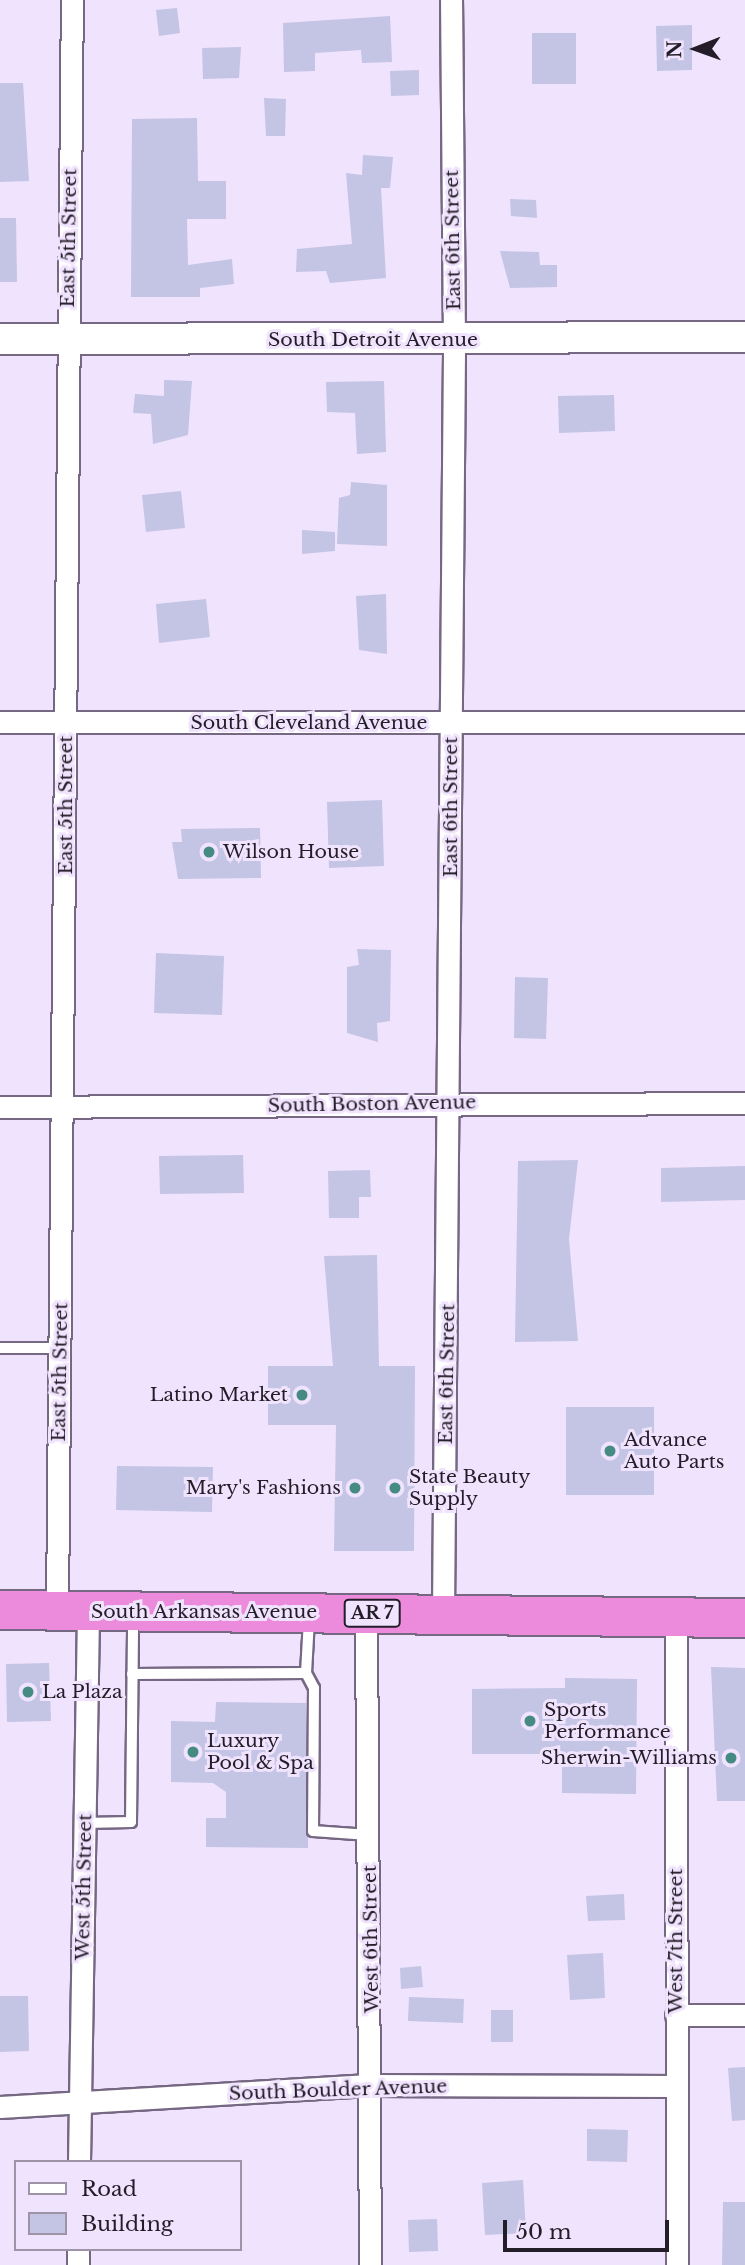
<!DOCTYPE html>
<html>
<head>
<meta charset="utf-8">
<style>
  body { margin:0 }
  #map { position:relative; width:745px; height:2265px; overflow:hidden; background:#f0e3fd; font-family:"Libre Baskerville",serif }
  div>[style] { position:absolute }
  .building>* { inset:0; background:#c4c4e5 }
  .roads { filter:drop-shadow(2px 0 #766883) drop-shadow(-2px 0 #766883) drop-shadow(0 2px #766883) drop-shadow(0 -2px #766883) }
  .lane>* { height:10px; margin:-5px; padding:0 5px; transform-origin:5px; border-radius:5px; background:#fff }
  .street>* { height:21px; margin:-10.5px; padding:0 10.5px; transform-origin:10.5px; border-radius:10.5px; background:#fff }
  .secondary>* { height:30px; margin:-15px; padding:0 15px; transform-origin:15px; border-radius:15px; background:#fff }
  .highway>* { height:38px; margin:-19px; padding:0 19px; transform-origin:19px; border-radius:19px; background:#ec8bdc }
  .dots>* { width:19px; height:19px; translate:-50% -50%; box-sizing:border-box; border:4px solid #f0e3fd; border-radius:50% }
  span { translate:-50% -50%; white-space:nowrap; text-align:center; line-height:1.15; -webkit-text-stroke:6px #f0e3fd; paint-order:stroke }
  .shield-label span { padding:2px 5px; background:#f0e3fd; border:2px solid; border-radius:5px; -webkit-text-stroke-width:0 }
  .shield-label { font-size:18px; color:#231d28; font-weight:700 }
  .street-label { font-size:19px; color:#231d28 }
  .poi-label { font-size:19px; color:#231d28 }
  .left { translate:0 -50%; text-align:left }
  .right { translate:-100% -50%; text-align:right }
  .legend { position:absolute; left:14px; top:2160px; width:228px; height:91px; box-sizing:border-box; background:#f0e3fd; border:2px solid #9e94a8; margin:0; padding:9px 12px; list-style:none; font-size:21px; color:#231d28 }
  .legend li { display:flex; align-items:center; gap:14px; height:35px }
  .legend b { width:35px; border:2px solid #9e94a8 }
  .north { position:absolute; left:661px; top:14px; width:70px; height:70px; -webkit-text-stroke:5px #f0e3fd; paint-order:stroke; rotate:269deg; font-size:19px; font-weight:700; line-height:28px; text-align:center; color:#231d28 }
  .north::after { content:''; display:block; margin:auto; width:24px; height:32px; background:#231d28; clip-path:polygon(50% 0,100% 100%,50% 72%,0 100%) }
  .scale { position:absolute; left:503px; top:2220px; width:166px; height:32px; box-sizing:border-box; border:4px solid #231d28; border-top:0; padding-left:9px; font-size:21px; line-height:24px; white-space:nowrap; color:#231d28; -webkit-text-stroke:5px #f0e3fd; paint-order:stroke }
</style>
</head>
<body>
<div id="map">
  <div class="building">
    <i style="clip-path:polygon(177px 8px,180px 33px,159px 36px,156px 10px)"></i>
    <i style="clip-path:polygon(390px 16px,392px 62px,362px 63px,361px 50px,315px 53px,315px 71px,284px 72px,283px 23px)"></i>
    <i style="clip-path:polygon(692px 25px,692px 70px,657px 71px,656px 26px)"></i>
    <i style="clip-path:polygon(532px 33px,576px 33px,576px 84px,532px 84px)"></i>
    <i style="clip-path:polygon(241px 47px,239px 78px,203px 79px,202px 48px)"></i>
    <i style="clip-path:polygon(419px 70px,419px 95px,391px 96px,390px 71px)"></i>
    <i style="clip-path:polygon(0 83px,23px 83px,29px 181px,0 182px)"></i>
    <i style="clip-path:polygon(264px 98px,286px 99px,285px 136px,266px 136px)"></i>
    <i style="clip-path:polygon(197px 118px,198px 181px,226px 181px,226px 219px,187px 219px,188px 265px,232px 259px,234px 284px,200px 288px,200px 297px,131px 297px,132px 119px)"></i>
    <i style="clip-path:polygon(363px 155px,393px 157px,390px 188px,381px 188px,386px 278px,330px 283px,326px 271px,296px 272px,297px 249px,352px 244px,346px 173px,362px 175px)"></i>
    <i style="clip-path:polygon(510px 199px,536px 200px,537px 218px,511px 216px)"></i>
    <i style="clip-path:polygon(0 218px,16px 218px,17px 282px,0 282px)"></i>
    <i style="clip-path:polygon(500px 251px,539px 252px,540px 265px,557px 265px,557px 287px,510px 288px)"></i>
    <i style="clip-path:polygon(164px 380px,192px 381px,188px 435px,153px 444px,151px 414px,133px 413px,135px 394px,164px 396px)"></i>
    <i style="clip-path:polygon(384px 381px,386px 452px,357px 454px,355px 413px,327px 412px,326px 382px)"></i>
    <i style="clip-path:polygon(614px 395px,615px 431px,559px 433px,558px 396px)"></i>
    <i style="clip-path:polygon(351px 482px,387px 485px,387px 546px,337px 544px,339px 498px,350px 495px)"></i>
    <i style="clip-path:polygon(181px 491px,185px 528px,146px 532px,142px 495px)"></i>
    <i style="clip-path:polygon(302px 530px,335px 532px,335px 551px,302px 554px)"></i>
    <i style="clip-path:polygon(386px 594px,387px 654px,359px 650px,356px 596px)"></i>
    <i style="clip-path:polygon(206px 599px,210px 637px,159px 643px,156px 604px)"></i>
    <i style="clip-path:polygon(382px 800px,384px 866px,329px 868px,327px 802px)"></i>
    <i style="clip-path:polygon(260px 828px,261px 878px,178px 879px,172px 842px,182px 842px,181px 829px)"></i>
    <i style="clip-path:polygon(357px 949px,391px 950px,390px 1021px,377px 1023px,378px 1042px,347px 1033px,347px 967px,359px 965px)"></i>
    <i style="clip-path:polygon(156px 953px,224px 956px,222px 1015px,154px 1013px)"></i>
    <i style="clip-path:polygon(515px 977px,548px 978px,546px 1039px,514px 1038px)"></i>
    <i style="clip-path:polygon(243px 1155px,244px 1193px,160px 1194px,159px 1156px)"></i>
    <i style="clip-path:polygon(578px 1160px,569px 1239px,578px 1341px,515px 1342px,518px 1161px)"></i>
    <i style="clip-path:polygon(745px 1166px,745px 1200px,661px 1202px,661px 1168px)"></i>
    <i style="clip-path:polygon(370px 1170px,371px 1197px,359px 1197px,359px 1218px,329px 1218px,328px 1171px)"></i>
    <i style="clip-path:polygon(377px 1255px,379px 1366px,415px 1366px,414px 1551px,334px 1551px,336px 1425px,268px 1425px,268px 1366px,333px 1366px,324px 1256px)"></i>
    <i style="clip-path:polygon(566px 1407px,654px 1407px,654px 1495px,566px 1495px)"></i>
    <i style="clip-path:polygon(117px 1466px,213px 1467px,212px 1512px,116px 1510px)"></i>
    <i style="clip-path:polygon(49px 1663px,51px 1721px,7px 1722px,6px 1664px)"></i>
    <i style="clip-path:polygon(711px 1667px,745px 1668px,745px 1801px,717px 1801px)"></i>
    <i style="clip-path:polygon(565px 1678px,637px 1679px,636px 1794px,562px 1793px,562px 1754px,472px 1754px,472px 1689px,565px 1688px)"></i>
    <i style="clip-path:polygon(216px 1702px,306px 1703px,308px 1848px,206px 1847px,206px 1818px,226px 1818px,226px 1792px,213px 1783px,171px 1782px,171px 1721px,215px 1722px)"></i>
    <i style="clip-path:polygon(624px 1894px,625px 1920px,588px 1921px,586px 1896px)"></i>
    <i style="clip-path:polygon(603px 1953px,605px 1998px,570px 2000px,567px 1955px)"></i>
    <i style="clip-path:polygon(421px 1966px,423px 1987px,401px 1989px,400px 1968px)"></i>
    <i style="clip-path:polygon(0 1996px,28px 1996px,29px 2051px,0 2052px)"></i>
    <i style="clip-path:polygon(409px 1997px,464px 1999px,463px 2023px,408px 2021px)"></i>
    <i style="clip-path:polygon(491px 2010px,513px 2010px,513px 2042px,491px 2042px)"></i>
    <i style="clip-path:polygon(745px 2067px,745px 2120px,732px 2121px,728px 2068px)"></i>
    <i style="clip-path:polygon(587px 2129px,628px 2130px,627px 2162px,587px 2161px)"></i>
    <i style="clip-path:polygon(523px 2180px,526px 2233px,485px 2235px,482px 2183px)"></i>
    <i style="clip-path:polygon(723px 2202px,745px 2202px,745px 2265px,722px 2265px)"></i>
    <i style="clip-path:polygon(437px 2219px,438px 2251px,409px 2252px,408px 2220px)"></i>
  </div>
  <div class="roads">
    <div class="lane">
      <i style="left:0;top:1348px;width:60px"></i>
      <i style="left:306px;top:1673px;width:17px;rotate:62deg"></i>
      <i style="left:314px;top:1688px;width:143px;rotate:90.4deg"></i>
      <i style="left:313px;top:1831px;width:56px;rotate:4.1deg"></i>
      <i style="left:132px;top:1674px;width:174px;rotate:-0.3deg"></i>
      <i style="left:306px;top:1673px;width:54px;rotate:-86.8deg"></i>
      <i style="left:85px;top:1823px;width:46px;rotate:-1.2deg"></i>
      <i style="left:131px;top:1822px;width:203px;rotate:-89.4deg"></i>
    </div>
    <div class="street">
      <i style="left:0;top:722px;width:745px"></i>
      <i style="left:0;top:1107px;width:745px;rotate:-0.31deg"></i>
      <i style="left:57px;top:1610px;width:1610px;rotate:-89.47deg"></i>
      <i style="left:366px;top:1613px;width:652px;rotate:89.65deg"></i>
      <i style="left:443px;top:1613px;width:1273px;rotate:-89.5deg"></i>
      <i style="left:454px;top:340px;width:340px;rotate:-90.5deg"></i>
      <i style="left:676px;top:1617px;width:648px;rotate:89.91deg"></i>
      <i style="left:676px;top:2015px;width:69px"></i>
      <i style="left:0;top:2107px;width:374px;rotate:-3.4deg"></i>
      <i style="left:373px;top:2085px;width:304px;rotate:0.2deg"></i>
      <i style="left:79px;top:2162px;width:550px;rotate:-89.06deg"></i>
      <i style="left:78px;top:2265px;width:16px;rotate:-90deg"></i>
    </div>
    <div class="secondary">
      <i style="left:0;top:339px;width:745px;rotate:-0.15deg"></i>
    </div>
    <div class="highway">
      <i style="left:0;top:1610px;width:745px;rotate:0.62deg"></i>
    </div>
  </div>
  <div class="dots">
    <i style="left:209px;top:852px;background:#458b83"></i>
    <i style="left:302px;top:1395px;background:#458b83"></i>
    <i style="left:610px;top:1451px;background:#458b83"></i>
    <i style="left:355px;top:1488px;background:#458b83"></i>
    <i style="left:395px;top:1488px;background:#458b83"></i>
    <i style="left:28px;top:1692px;background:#458b83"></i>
    <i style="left:530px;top:1721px;background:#458b83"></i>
    <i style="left:193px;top:1752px;background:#458b83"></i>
    <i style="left:731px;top:1758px;background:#458b83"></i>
  </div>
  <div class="shield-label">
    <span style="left:372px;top:1613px">AR 7</span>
  </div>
  <div class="street-label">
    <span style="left:69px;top:238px;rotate:-89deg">East 5th Street</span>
    <span style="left:453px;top:240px;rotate:-91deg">East 6th Street</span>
    <span style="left:373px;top:340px">South Detroit Avenue</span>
    <span style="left:309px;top:723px">South Cleveland Avenue</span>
    <span style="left:66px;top:805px;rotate:-90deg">East 5th Street</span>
    <span style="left:451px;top:807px;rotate:-90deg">East 6th Street</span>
    <span style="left:372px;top:1104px;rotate:-1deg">South Boston Avenue</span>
    <span style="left:60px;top:1372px;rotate:-89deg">East 5th Street</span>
    <span style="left:447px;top:1374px;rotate:-89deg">East 6th Street</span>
    <span style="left:204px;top:1612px">South Arkansas Avenue</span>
    <span style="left:84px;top:1887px;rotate:-89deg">West 5th Street</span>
    <span style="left:371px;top:1939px;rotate:-91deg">West 6th Street</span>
    <span style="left:676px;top:1941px;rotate:-90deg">West 7th Street</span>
    <span style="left:338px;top:2090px;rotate:-2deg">South Boulder Avenue</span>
  </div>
  <div class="poi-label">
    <span class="left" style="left:223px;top:852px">Wilson House</span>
    <span class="right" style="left:288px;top:1395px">Latino Market</span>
    <span class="left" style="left:624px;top:1451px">Advance<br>Auto Parts</span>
    <span class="left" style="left:409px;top:1488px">State Beauty<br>Supply</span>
    <span class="right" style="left:341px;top:1488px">Mary's Fashions</span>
    <span class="left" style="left:42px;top:1692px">La Plaza</span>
    <span class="left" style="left:544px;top:1721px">Sports<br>Performance</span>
    <span class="left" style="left:207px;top:1752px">Luxury<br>Pool &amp; Spa</span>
    <span class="right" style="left:717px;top:1758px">Sherwin-Williams</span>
  </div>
  <ul class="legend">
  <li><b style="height:9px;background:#fff"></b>Road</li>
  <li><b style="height:19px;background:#c4c4e5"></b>Building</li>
  </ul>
  <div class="north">N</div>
  <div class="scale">50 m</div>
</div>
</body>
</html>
